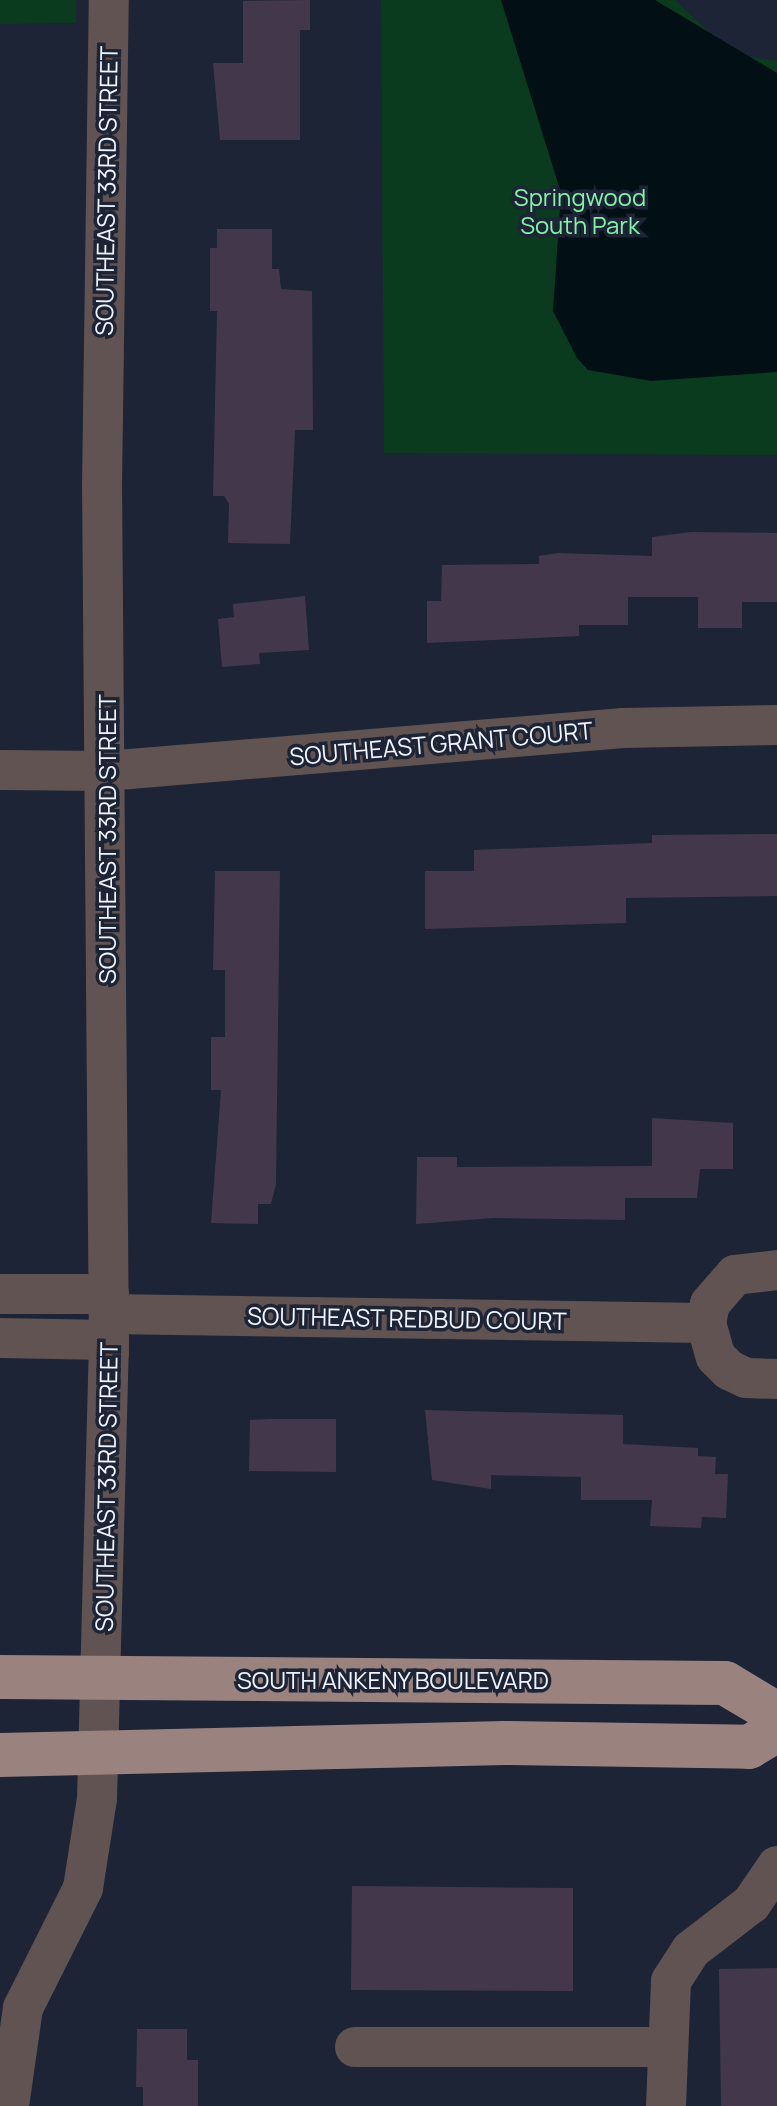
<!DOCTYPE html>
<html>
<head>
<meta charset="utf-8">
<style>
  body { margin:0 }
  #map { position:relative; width:777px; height:2106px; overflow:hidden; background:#1c2436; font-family:Manrope,sans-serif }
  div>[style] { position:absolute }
  .green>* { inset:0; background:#0b3b1e }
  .water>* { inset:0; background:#021015 }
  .building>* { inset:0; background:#43384b }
  .street>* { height:40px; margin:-20px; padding:0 20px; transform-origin:20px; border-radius:20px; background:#605352 }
  .primary>* { height:44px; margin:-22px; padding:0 22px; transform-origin:22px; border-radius:22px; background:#9a827f }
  span { translate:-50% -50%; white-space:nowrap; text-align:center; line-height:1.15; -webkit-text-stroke:7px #1c2436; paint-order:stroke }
  .street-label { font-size:24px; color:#f0f4fe }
  .park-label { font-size:24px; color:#82f2a5 }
</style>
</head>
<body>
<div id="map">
  <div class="green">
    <i style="clip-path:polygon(0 0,76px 0,76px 23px,0 24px)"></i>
    <i style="clip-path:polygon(381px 0,675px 0,732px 54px,777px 61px,777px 455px,384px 453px)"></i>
  </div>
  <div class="water">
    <i style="clip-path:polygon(501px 0,655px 0,777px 73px,777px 372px,651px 381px,588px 370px,577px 358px,553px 311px,561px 193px)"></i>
  </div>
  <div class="building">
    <i style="clip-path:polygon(310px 0,310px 30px,300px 30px,300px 140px,220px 140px,213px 63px,243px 63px,243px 1px)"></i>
    <i style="clip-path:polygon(217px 229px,272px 229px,272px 269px,279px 269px,281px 289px,312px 291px,313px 430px,295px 430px,290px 544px,228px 543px,229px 504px,224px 496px,213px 496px,217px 311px,210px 311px,210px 248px,217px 248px)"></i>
    <i style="clip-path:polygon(691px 532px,777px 533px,777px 602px,742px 602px,742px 628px,698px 628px,698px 597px,628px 597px,628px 625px,579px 625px,579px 636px,427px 643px,427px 601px,441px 601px,442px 565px,539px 564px,539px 556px,558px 553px,652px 556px,652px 537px)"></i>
    <i style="clip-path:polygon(305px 596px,309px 650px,259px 653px,260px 664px,222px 667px,218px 619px,234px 617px,233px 604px)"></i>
    <i style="clip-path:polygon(777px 834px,777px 896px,626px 898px,626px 923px,425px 929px,425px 871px,474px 871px,474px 850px,652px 843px,652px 835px)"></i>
    <i style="clip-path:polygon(215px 871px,280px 871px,276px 1184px,271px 1204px,258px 1204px,258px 1224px,211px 1223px,221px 1090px,211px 1090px,211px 1037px,225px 1037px,225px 970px,213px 970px)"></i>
    <i style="clip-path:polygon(652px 1118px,733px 1123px,733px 1169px,700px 1169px,697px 1198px,625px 1198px,625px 1220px,493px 1218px,416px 1224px,417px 1157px,457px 1157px,457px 1167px,652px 1166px)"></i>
    <i style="clip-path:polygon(425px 1410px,623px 1415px,623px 1444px,698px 1448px,698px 1456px,716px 1457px,715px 1474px,728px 1474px,726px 1518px,702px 1517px,701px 1528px,650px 1526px,652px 1500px,581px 1500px,581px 1477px,491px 1475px,491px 1489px,432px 1480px)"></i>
    <i style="clip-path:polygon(271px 1419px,336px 1419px,336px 1472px,249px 1471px,250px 1420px)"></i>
    <i style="clip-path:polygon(352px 1886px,573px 1888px,573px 1991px,351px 1990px)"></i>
    <i style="clip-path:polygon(777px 1968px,777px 2106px,721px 2106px,719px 1969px)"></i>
    <i style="clip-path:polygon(137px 2029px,187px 2029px,187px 2060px,198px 2060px,198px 2106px,143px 2106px,143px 2087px,136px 2087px)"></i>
  </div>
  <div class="street">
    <i style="left:0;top:770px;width:106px;rotate:0.5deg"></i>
    <i style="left:106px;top:771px;width:519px;rotate:-4.75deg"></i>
    <i style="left:623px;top:728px;width:154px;rotate:-1.1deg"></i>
    <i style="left:777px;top:1270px;width:42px;rotate:173.2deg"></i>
    <i style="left:735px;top:1275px;width:38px;rotate:131deg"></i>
    <i style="left:710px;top:1304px;width:19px;rotate:102deg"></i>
    <i style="left:706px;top:1323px;width:35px;rotate:74deg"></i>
    <i style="left:716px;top:1357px;width:18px;rotate:45deg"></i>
    <i style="left:729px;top:1370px;width:19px;rotate:25deg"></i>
    <i style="left:746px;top:1378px;width:31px;rotate:2deg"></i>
    <i style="left:0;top:1294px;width:109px"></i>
    <i style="left:109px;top:1314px;width:597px;rotate:0.86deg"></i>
    <i style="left:0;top:1338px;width:109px;rotate:1.1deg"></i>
    <i style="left:355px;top:2047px;width:311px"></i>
    <i style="left:9px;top:2106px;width:99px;rotate:-81.9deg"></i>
    <i style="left:23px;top:2008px;width:134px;rotate:-63.4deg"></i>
    <i style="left:83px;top:1888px;width:90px;rotate:-81.1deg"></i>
    <i style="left:97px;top:1799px;width:446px;rotate:-88.5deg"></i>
    <i style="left:109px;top:1353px;width:867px;rotate:-90.46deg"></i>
    <i style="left:102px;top:486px;width:486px;rotate:-89.2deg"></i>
    <i style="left:666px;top:2106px;width:125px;rotate:-87.7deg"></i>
    <i style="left:671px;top:1981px;width:37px;rotate:-57deg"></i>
    <i style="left:691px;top:1950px;width:76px;rotate:-37.5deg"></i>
    <i style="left:751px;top:1904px;width:46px;rotate:-55.6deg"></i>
  </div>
  <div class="primary">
    <i style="left:0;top:1677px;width:725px;rotate:0.47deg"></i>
    <i style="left:725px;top:1683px;width:61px;rotate:30.8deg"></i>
    <i style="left:0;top:1755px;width:505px;rotate:-1.36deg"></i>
    <i style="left:505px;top:1743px;width:244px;rotate:0.9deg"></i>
    <i style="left:749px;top:1747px;width:33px;rotate:-31deg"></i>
  </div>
  <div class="street-label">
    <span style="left:106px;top:191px;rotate:-89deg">SOUTHEAST 33RD STREET</span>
    <span style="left:441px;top:743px;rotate:-5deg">SOUTHEAST GRANT COURT</span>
    <span style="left:107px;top:839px;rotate:-90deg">SOUTHEAST 33RD STREET</span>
    <span style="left:407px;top:1318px;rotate:1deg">SOUTHEAST REDBUD COURT</span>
    <span style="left:106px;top:1487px;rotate:-89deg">SOUTHEAST 33RD STREET</span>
    <span style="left:393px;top:1680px">SOUTH ANKENY BOULEVARD</span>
  </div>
  <div class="park-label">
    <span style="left:580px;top:211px">Springwood<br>South Park</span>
  </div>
</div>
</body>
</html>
